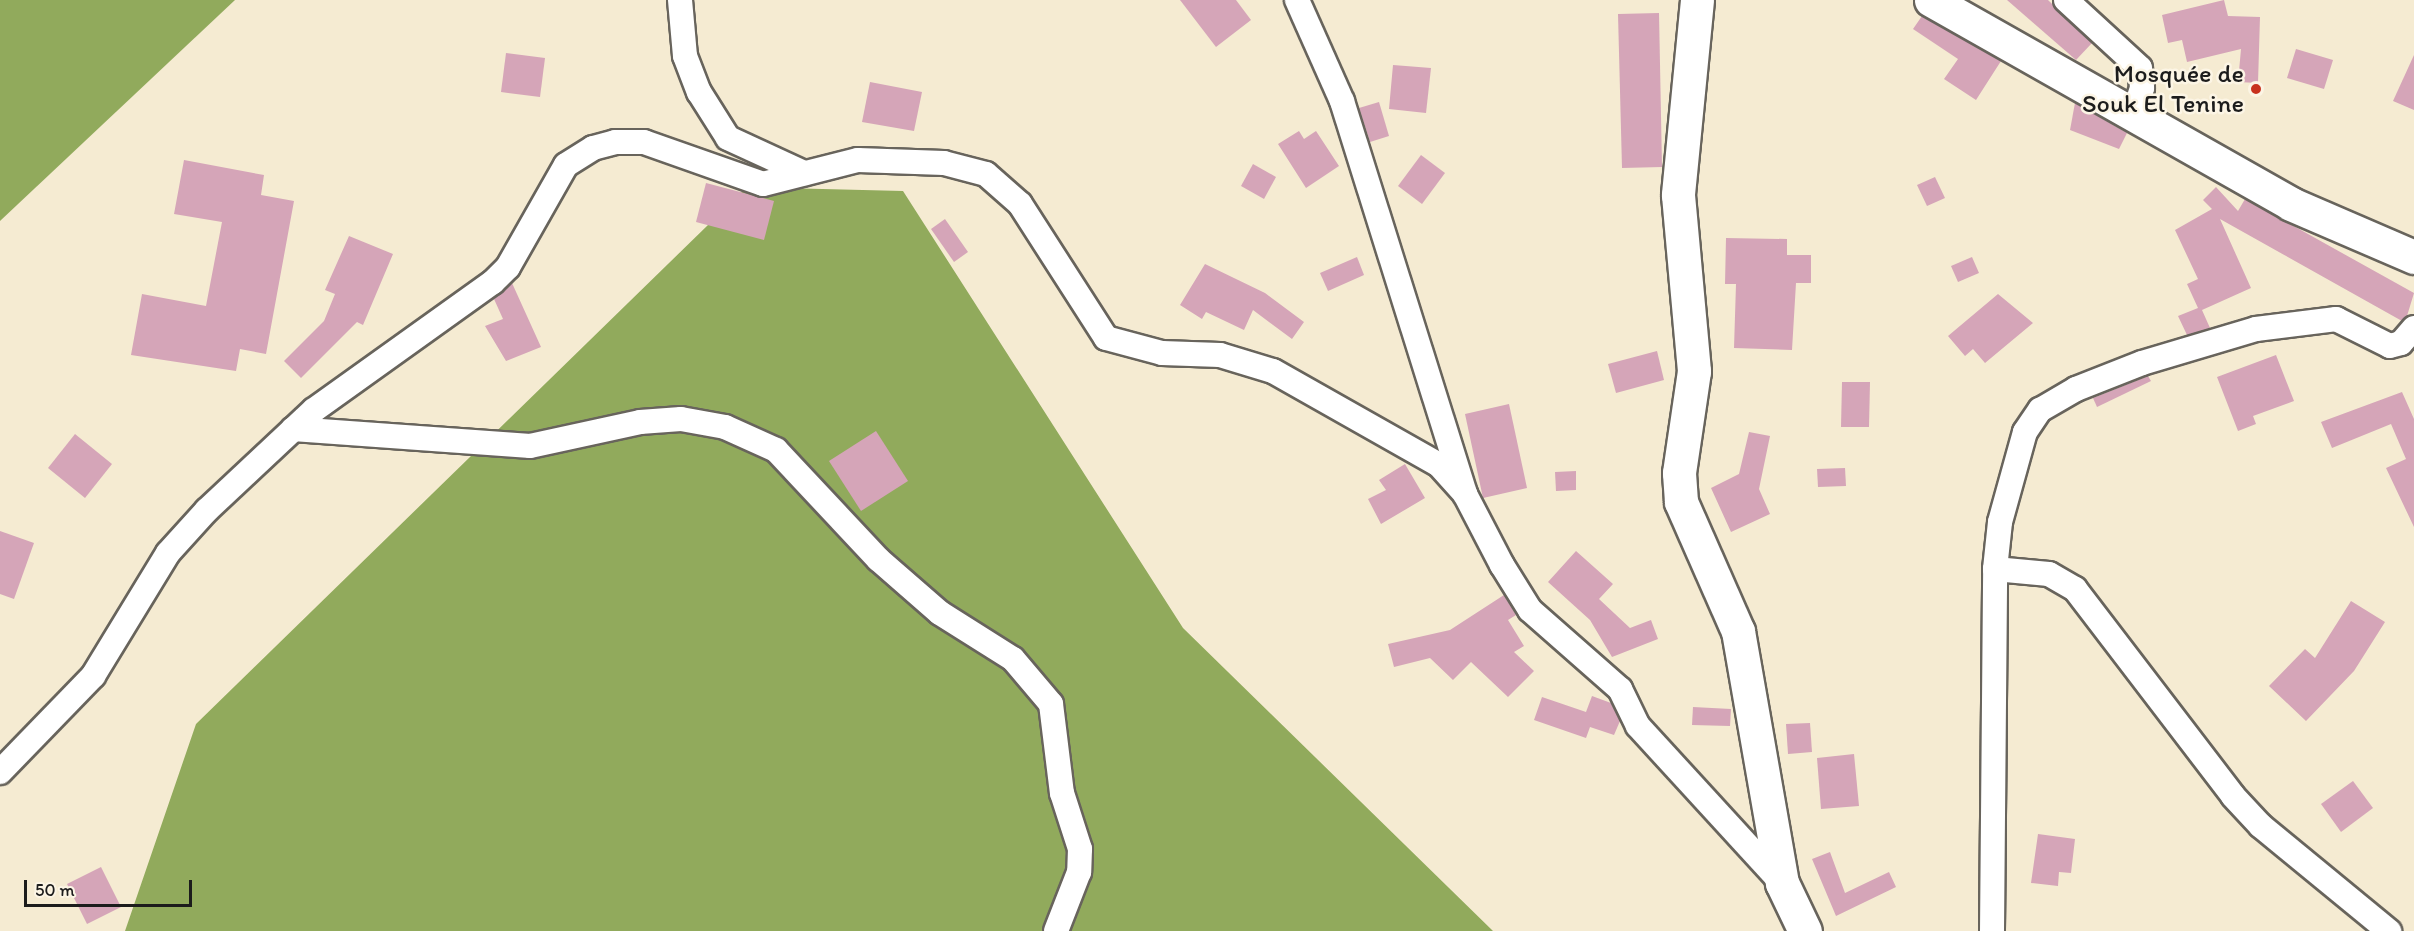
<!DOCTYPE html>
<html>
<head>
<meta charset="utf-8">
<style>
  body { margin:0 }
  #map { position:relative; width:2414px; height:931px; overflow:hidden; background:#f5ebd2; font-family:Itim,sans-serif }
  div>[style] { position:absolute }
  .forest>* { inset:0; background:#91aa5c }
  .building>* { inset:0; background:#d5a5b8 }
  .roads { filter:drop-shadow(2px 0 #68645c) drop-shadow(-2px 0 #68645c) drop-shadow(0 2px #68645c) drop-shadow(0 -2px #68645c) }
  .minor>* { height:24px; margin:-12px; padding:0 12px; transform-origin:12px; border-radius:12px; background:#fff }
  .secondary>* { height:33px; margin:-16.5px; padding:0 16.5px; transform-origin:16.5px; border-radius:16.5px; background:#fff }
  .primary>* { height:33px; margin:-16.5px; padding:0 16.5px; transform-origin:16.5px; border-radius:16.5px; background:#fff }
  .dots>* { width:16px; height:16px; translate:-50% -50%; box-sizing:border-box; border:3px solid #fcf5e5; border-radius:50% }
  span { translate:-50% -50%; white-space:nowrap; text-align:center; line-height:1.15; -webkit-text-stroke:5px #fcf5e5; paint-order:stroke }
  .poi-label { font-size:26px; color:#1c1c1c }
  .right { translate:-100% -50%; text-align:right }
  .scale { position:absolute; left:24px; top:880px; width:168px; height:27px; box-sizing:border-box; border:3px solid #1c1c1c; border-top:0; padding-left:8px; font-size:18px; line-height:21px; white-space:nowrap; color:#1c1c1c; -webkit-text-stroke:4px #fcf5e5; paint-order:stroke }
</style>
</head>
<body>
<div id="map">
  <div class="forest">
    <i style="clip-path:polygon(0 0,235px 0,0 221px)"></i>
    <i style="clip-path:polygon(747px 187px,903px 191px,1183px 628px,1493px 931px,125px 931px,196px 724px)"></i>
  </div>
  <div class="building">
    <i style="clip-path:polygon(1180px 0,1236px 0,1251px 20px,1216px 47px)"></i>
    <i style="clip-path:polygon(2007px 0,2048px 0,2092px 43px,2076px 60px)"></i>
    <i style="clip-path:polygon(2224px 0,2228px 16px,2260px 17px,2258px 83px,2238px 82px,2241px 49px,2187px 62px,2182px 40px,2168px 43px,2162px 15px)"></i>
    <i style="clip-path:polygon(1659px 13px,1662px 167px,1622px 168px,1618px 14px)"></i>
    <i style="clip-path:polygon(1922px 16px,2001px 61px,1976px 100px,1944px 79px,1958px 59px,1913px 29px)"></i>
    <i style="clip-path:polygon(2296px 49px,2333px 60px,2324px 89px,2287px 78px)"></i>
    <i style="clip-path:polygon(506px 53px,545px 58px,540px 97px,501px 92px)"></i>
    <i style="clip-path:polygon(2414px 55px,2414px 110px,2393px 101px)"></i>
    <i style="clip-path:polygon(1393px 65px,1431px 68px,1426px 113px,1389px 109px)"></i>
    <i style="clip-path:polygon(870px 82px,922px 92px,914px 131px,862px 122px)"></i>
    <i style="clip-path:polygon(1379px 102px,1389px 136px,1370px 142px,1359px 108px)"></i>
    <i style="clip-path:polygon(2075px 103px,2127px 133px,2119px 149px,2070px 130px)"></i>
    <i style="clip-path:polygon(1299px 131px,1304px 139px,1316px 131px,1339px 166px,1306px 188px,1278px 144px)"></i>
    <i style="clip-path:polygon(1421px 155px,1445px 173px,1422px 204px,1398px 186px)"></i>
    <i style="clip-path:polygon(184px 160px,264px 175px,261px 195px,294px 201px,266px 354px,240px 349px,236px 371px,131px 355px,142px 294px,206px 306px,222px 222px,174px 214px)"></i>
    <i style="clip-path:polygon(1253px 164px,1276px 177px,1264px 199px,1241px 186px)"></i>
    <i style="clip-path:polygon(1935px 177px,1945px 198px,1927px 206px,1917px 185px)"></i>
    <i style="clip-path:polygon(706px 183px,774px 201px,764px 240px,696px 222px)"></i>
    <i style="clip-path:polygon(2216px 187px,2238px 211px,2245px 199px,2414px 293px,2407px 316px,2402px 321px,2220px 219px,2251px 288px,2202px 310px,2210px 328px,2187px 335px,2178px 316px,2198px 308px,2187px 284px,2198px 279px,2175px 230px,2212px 209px,2203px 200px)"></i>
    <i style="clip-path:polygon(945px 219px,968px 252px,954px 262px,931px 229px)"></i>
    <i style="clip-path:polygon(349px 236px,393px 254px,363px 325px,357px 322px,301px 378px,284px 361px,324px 321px,335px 294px,325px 290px)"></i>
    <i style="clip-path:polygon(1726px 238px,1787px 239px,1787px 255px,1811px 255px,1811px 283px,1796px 283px,1792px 350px,1734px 348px,1736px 284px,1725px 284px)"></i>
    <i style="clip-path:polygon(1357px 257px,1364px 275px,1328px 291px,1320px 273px)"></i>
    <i style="clip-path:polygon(1972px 257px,1979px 273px,1958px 282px,1951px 266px)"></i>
    <i style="clip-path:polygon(1205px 264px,1265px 293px,1304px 322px,1292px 339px,1253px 310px,1244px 330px,1206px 312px,1202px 319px,1180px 305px)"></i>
    <i style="clip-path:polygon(512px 283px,541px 347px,506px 361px,485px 326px,503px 319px,494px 299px)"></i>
    <i style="clip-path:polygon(1998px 294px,2033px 323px,1985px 363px,1973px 349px,1965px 356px,1948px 336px)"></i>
    <i style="clip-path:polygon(1657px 351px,1664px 380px,1616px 393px,1608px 364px)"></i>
    <i style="clip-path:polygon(2276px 355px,2294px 401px,2253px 416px,2256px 424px,2238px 431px,2217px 377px)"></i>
    <i style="clip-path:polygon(2148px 376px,2151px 381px,2097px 407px,2093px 398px)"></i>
    <i style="clip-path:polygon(1842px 382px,1870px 382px,1869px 427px,1841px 427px)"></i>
    <i style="clip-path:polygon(2402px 392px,2414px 419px,2414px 527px,2386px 468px,2406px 459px,2391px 424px,2332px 448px,2321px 422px)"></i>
    <i style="clip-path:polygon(1509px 404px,1527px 488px,1483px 498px,1465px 414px)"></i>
    <i style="clip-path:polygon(876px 431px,908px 481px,861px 511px,829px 461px)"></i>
    <i style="clip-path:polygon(1749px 432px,1770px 436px,1759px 489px,1770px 514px,1731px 532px,1711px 488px,1739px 474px)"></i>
    <i style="clip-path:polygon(75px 434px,112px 464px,85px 498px,48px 468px)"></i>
    <i style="clip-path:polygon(1405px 464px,1425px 498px,1381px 524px,1368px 499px,1386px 490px,1379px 480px)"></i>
    <i style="clip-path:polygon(1845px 468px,1846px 486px,1818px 487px,1817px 469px)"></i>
    <i style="clip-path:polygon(1576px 471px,1576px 490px,1556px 491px,1555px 472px)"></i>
    <i style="clip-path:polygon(0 531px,34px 543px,14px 599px,0 594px)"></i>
    <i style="clip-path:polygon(1576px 551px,1613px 584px,1599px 599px,1630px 628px,1651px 620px,1658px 639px,1612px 657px,1590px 620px,1548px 582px)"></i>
    <i style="clip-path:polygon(1504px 595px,1516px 615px,1508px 620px,1524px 646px,1514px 652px,1534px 671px,1508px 697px,1471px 662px,1453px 680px,1430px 658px,1394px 667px,1388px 644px,1450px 630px)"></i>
    <i style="clip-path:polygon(2351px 601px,2385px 622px,2354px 671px,2306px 721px,2269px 686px,2305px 649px,2315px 658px)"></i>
    <i style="clip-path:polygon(1592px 696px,1611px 703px,1620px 721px,1614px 735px,1590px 727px,1586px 738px,1534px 720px,1542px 697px,1586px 712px)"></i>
    <i style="clip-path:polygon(1693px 707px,1731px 709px,1730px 726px,1692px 725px)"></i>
    <i style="clip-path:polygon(1810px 723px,1812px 752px,1788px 754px,1786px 724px)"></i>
    <i style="clip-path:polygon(1854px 754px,1859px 806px,1821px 809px,1817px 758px)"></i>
    <i style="clip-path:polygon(2353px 781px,2373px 808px,2341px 832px,2321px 804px)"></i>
    <i style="clip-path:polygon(2038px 834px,2075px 839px,2071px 873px,2059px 872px,2058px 886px,2031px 883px)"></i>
    <i style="clip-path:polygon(1830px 852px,1845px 893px,1889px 872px,1896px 887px,1836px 916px,1812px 859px)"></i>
    <i style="clip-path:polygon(101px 867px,121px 907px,87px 924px,67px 884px)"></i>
  </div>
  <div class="roads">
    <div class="minor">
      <i style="left:680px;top:0;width:56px;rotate:84.9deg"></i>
      <i style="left:685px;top:56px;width:39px;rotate:69deg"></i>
      <i style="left:699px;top:92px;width:54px;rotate:57.8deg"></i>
      <i style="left:728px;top:138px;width:84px;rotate:24.7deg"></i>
      <i style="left:1297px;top:0;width:111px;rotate:66deg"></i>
      <i style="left:1342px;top:101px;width:412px;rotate:72.6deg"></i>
      <i style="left:1465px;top:494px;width:80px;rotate:62.5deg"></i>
      <i style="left:1502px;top:565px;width:53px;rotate:58.1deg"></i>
      <i style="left:1530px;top:610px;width:120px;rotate:41.3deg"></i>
      <i style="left:1620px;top:689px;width:41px;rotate:64.1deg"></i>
      <i style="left:1638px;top:726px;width:213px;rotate:47.5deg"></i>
      <i style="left:2066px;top:0;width:100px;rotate:42.6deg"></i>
      <i style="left:2140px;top:68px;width:20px;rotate:84deg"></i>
      <i style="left:2142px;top:88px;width:25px;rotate:108deg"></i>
      <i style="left:293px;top:429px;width:238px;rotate:4.1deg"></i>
      <i style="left:530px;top:446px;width:113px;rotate:-12.3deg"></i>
      <i style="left:640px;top:422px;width:41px;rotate:-4.2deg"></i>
      <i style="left:681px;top:419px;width:45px;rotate:10.3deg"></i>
      <i style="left:725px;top:427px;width:56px;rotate:24.3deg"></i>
      <i style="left:776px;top:450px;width:149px;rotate:46.9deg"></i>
      <i style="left:878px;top:559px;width:82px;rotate:41.1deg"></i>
      <i style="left:940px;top:613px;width:86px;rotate:32.2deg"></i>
      <i style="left:1013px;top:659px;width:59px;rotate:49.8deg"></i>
      <i style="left:1051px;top:704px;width:90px;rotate:83deg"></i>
      <i style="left:1062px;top:793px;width:59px;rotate:72.2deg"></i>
      <i style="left:1080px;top:849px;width:23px;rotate:92deg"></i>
      <i style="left:1079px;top:872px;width:63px;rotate:111.3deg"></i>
      <i style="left:1995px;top:569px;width:54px;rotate:5.3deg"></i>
      <i style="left:2049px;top:574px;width:30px;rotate:30deg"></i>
      <i style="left:2075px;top:589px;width:260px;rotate:52.6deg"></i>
      <i style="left:2233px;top:796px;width:41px;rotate:47deg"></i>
      <i style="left:2261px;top:826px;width:166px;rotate:39.4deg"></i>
      <i style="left:0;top:772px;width:134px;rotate:-45.9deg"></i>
      <i style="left:93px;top:676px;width:144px;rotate:-58.6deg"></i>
      <i style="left:168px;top:553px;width:58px;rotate:-47.8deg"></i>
      <i style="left:207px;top:510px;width:146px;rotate:-43.1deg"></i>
      <i style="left:314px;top:410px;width:220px;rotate:-35.6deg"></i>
      <i style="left:493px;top:282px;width:21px;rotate:-45deg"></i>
      <i style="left:508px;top:267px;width:117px;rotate:-60.4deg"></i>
      <i style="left:566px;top:165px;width:32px;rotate:-32deg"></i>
      <i style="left:593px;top:148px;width:23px;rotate:-15deg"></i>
      <i style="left:615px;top:142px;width:29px"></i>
      <i style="left:644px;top:142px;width:126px;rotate:19.4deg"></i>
      <i style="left:763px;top:184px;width:98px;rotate:-14.2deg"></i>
      <i style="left:858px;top:160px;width:86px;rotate:2deg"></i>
      <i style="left:944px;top:163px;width:43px;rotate:14.7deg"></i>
      <i style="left:986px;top:174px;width:45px;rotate:41.4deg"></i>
      <i style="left:1020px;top:204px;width:159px;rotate:57.3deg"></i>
      <i style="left:1106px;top:338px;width:58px;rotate:15deg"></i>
      <i style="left:1162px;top:353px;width:58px;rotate:2deg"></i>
      <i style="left:1220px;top:355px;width:55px;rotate:16.8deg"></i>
      <i style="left:1273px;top:371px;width:191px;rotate:29.5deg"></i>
      <i style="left:1439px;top:465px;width:39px;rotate:48deg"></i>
      <i style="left:1992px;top:931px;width:362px;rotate:-89.5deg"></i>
      <i style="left:1995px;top:569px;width:47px;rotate:-83.9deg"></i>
      <i style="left:2000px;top:522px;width:93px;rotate:-74.5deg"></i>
      <i style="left:2025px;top:432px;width:27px;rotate:-56deg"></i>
      <i style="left:2040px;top:410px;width:42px;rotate:-30.3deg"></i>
      <i style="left:2076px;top:389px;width:71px;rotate:-21.5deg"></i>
      <i style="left:2142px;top:363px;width:119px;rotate:-16.6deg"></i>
      <i style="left:2256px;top:329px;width:81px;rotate:-7.1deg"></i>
      <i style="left:2336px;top:319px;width:60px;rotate:26.6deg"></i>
      <i style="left:2390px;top:346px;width:11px;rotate:-15deg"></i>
      <i style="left:2401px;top:343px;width:20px;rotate:-49deg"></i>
    </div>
    <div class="secondary">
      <i style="left:1697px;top:0;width:196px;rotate:95.6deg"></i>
      <i style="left:1678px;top:195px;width:177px;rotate:84.8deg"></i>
      <i style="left:1694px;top:371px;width:103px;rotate:98.4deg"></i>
      <i style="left:1679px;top:473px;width:29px;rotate:86deg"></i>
      <i style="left:1681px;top:502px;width:141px;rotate:66.2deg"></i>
      <i style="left:1738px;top:631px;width:256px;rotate:80.1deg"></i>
      <i style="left:1782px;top:883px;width:53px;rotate:64.4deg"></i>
    </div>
    <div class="primary">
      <i style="left:1931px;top:0;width:414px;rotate:29.5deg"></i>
      <i style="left:2291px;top:204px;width:134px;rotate:23.3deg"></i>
    </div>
  </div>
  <div class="dots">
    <i style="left:2256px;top:89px;background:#c8321e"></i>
  </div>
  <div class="poi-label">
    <span class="right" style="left:2244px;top:89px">Mosquée de<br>Souk El Tenine</span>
  </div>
  <div class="scale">50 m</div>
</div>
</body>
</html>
